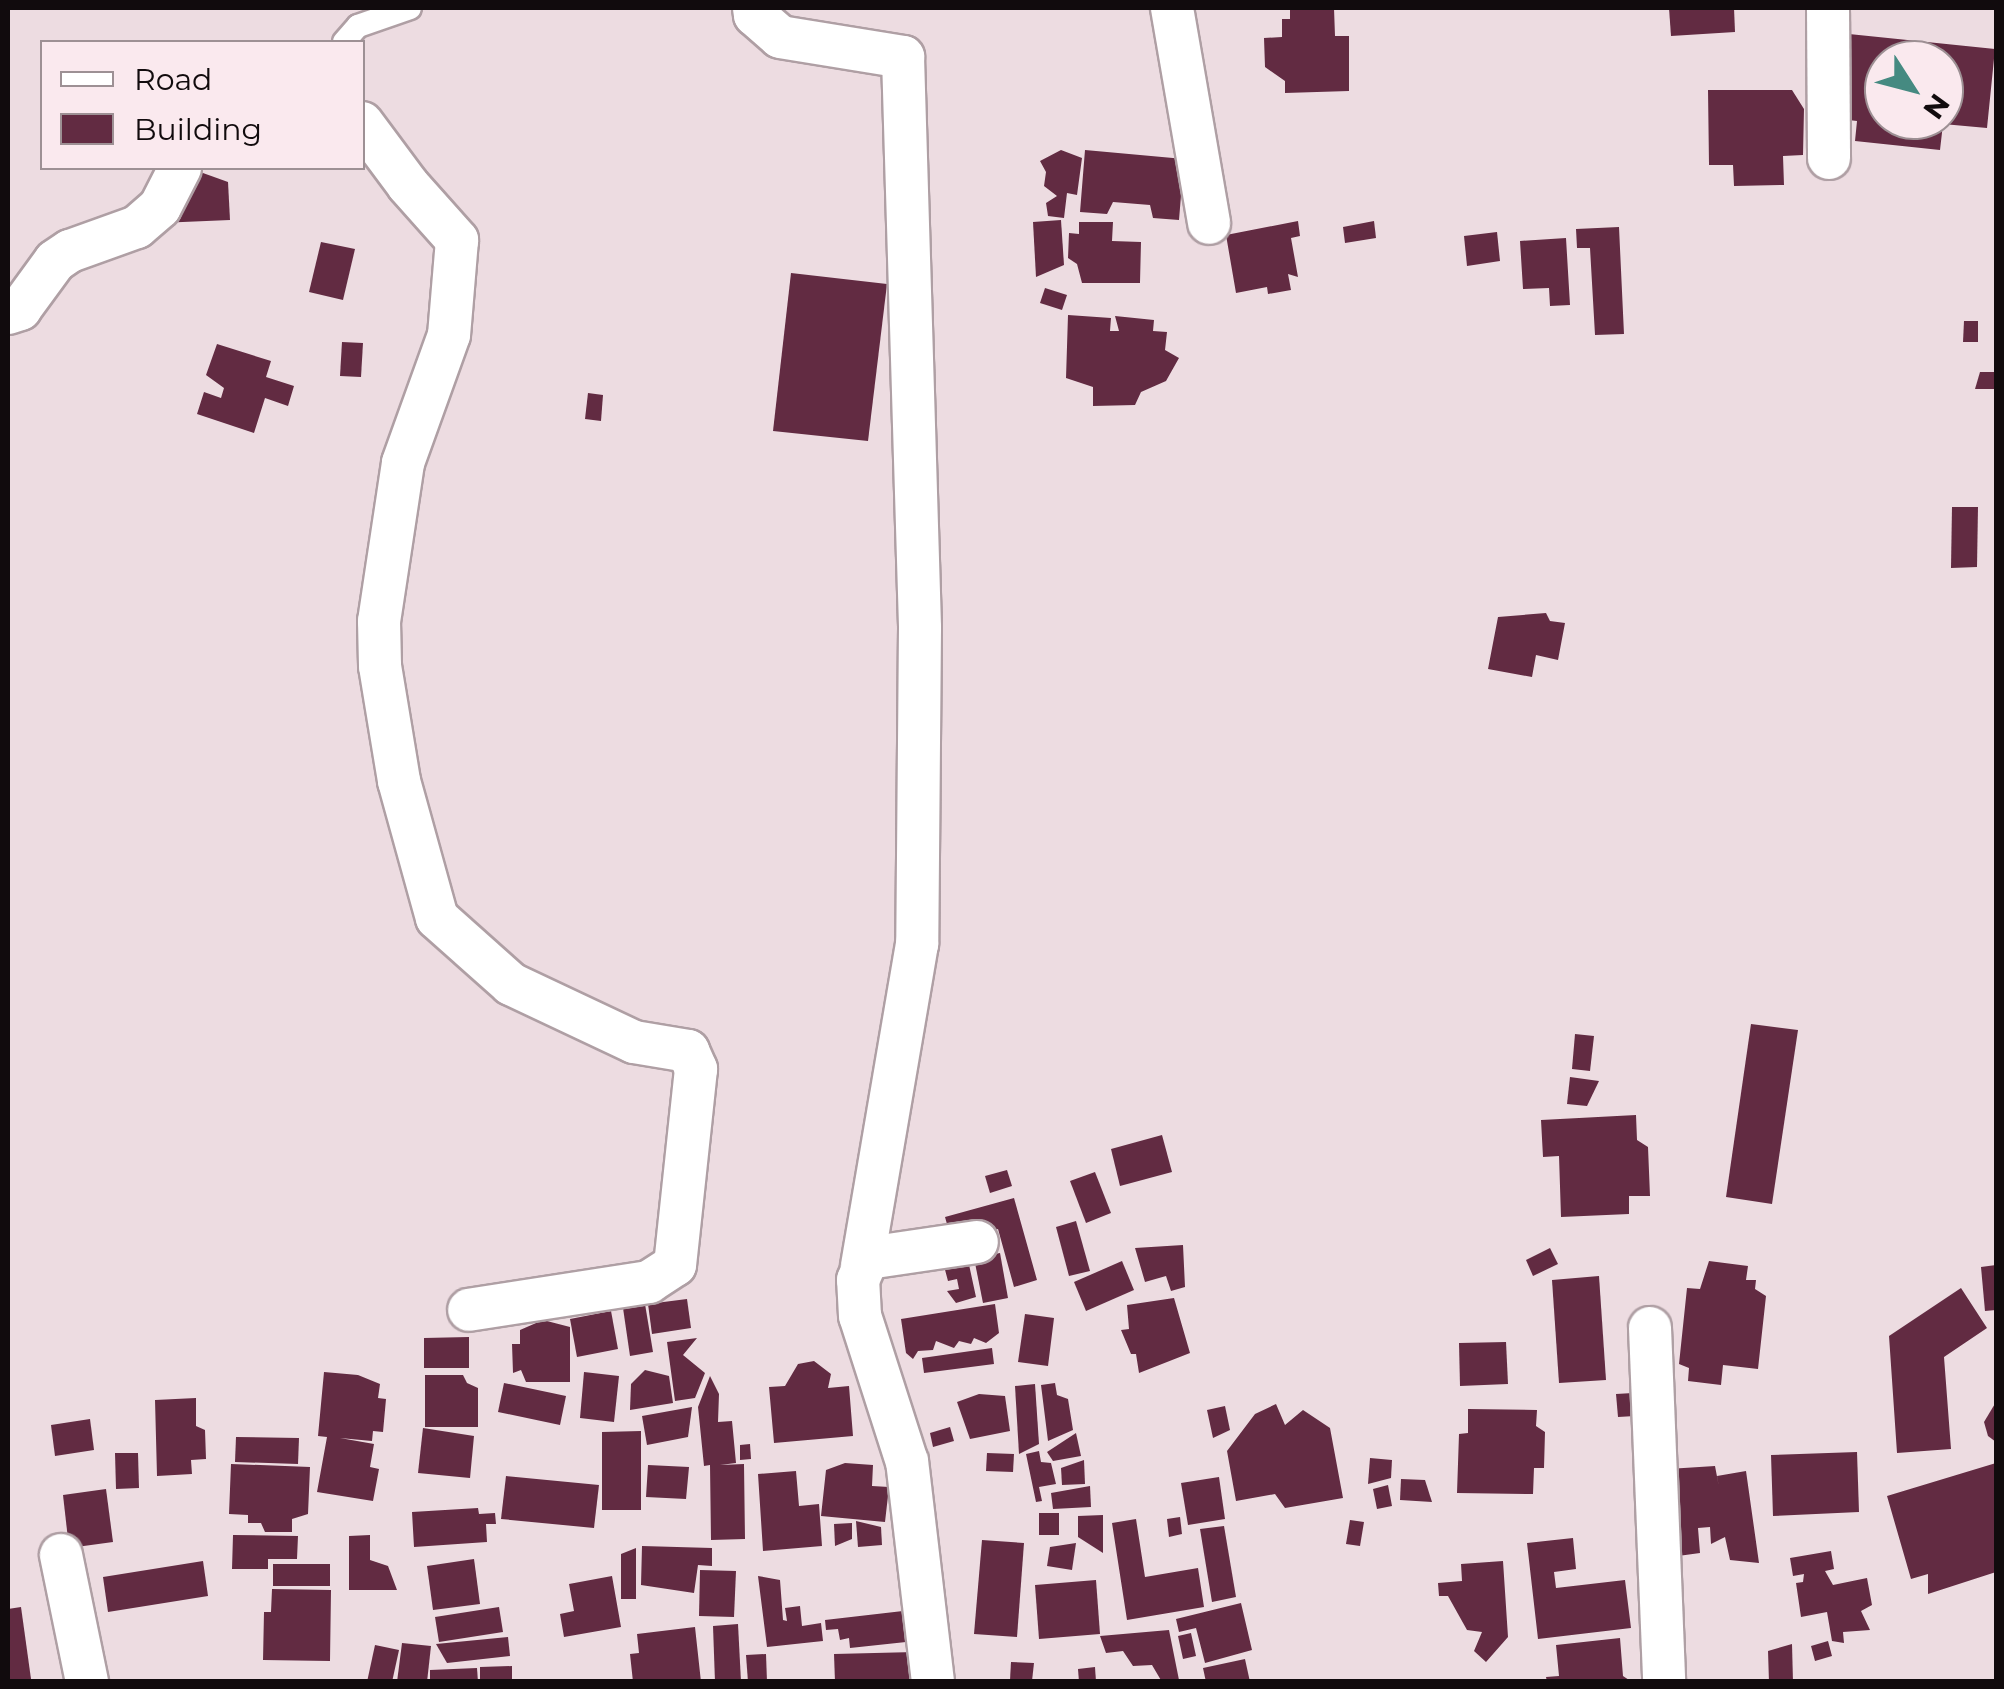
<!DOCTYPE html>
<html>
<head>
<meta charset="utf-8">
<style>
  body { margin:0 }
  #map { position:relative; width:2004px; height:1689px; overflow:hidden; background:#eddce1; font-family:Montserrat,sans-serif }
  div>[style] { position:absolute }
  .building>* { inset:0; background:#622b42 }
  .roads { filter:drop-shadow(2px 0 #af9fa4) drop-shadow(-2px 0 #af9fa4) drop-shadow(0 2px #af9fa4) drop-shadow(0 -2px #af9fa4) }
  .service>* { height:22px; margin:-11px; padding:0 11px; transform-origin:11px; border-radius:11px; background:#fff }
  .minor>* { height:42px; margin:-21px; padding:0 21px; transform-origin:21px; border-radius:21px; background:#fff }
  span { translate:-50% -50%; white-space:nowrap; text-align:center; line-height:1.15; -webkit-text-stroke:10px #fae9ee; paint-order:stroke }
  .frame { position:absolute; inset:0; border:10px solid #110b0d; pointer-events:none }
  .legend { position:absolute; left:40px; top:40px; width:325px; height:130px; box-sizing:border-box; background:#fae9ee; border:2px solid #9d9094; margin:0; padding:12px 18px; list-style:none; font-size:30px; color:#110b0d }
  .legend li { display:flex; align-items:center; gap:20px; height:50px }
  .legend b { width:50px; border:2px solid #9d9094 }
  .north { position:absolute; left:1864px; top:40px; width:100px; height:100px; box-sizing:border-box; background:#fae9ee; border:2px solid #9d9094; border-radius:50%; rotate:126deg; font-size:28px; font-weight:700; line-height:40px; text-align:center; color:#110b0d }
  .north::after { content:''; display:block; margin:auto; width:35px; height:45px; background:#458a81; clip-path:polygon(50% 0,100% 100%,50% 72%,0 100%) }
</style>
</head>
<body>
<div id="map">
  <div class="building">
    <i style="clip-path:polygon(1290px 8px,1334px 8px,1335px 36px,1349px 36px,1349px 91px,1285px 93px,1285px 81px,1265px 67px,1264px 38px,1282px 37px,1282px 19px,1290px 19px)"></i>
    <i style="clip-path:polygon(1669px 8px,1734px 8px,1735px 32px,1671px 36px)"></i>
    <i style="clip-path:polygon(evenodd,1849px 34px,1995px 49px,1987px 128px,1943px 124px,1940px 150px,1855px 141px,1857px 121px,1840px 119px,1849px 34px,1884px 60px,1944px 60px,1944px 120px,1884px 120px,1884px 60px)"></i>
    <i style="clip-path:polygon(1708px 90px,1792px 90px,1804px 109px,1803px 155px,1783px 156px,1784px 185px,1734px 186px,1733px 165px,1709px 165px)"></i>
    <i style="clip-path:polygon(1061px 150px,1082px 158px,1077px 195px,1067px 193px,1064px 218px,1048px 216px,1046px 203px,1057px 196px,1044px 186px,1046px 172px,1040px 161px)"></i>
    <i style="clip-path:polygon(1085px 150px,1184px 159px,1179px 220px,1153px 218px,1150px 205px,1113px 202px,1107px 214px,1080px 212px)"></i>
    <i style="clip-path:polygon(156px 168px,189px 168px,228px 182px,230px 220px,159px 223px)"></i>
    <i style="clip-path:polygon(1061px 220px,1064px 265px,1036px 277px,1033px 222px)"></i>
    <i style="clip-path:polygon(1298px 221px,1300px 236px,1291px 238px,1298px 277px,1288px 274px,1291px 290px,1268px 294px,1267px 287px,1236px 293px,1226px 235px)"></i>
    <i style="clip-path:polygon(1374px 221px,1376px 238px,1345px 243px,1343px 227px)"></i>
    <i style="clip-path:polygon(1079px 222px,1113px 222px,1112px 241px,1141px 242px,1140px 283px,1082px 283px,1077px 264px,1068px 258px,1069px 233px,1079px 234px)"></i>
    <i style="clip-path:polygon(1619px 227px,1624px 334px,1595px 335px,1590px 248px,1577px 248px,1576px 229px)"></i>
    <i style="clip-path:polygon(1497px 232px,1500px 261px,1467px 266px,1464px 236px)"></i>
    <i style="clip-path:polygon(1566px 238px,1570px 305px,1550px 306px,1549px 288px,1523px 289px,1520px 241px)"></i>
    <i style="clip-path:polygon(321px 242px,355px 249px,343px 300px,309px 292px)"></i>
    <i style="clip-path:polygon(791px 273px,887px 284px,868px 441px,773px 431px)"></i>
    <i style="clip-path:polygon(1045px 288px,1067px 295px,1062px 310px,1040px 303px)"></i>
    <i style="clip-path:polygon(1068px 315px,1111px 318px,1110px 331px,1119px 331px,1115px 316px,1154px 320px,1153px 331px,1167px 332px,1165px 350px,1179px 358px,1166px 381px,1141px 392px,1135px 405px,1093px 406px,1093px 387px,1066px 378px)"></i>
    <i style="clip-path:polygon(1964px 321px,1978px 321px,1978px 342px,1963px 342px)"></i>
    <i style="clip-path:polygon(342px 342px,363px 343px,361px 377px,340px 376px)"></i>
    <i style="clip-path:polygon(217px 344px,271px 361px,266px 377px,294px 386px,288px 406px,265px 398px,254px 433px,197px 414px,204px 392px,221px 398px,224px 388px,206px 375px)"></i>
    <i style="clip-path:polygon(1980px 372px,1996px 372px,1996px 389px,1975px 389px)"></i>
    <i style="clip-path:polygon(588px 393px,603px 395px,601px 421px,585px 419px)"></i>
    <i style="clip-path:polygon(1952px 507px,1978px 507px,1977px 567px,1951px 568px)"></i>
    <i style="clip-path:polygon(1546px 613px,1550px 621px,1565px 623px,1558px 660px,1536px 655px,1532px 677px,1488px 669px,1498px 617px)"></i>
    <i style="clip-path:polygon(1751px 1024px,1798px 1030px,1772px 1204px,1726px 1197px)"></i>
    <i style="clip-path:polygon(1575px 1034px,1594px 1036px,1590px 1071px,1572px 1069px)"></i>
    <i style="clip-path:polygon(1570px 1077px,1599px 1081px,1587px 1106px,1567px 1104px)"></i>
    <i style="clip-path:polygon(1636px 1115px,1637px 1140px,1648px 1147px,1650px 1196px,1629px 1196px,1629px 1214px,1561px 1217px,1559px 1156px,1543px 1157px,1541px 1120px)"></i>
    <i style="clip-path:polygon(1162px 1135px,1172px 1172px,1120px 1186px,1111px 1149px)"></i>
    <i style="clip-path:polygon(1007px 1170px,1012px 1186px,990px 1193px,985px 1176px)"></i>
    <i style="clip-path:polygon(1095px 1172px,1111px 1213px,1086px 1223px,1070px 1181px)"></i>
    <i style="clip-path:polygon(1014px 1198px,1037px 1280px,1014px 1287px,998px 1229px,952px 1242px,945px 1217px)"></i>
    <i style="clip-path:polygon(1076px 1221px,1090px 1271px,1069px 1276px,1056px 1227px)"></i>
    <i style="clip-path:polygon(1183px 1245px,1185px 1287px,1171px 1291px,1166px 1276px,1145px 1282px,1135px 1248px)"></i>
    <i style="clip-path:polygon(1550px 1248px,1558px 1264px,1533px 1276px,1526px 1260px)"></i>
    <i style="clip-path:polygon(1000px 1253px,1008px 1298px,983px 1303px,974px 1258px)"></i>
    <i style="clip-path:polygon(968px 1260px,976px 1297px,956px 1303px,947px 1291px,959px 1289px,957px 1279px,948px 1281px,944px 1266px)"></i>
    <i style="clip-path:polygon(1122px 1261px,1134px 1290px,1086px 1311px,1074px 1282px)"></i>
    <i style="clip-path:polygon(1709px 1261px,1748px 1266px,1746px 1280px,1756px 1280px,1755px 1289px,1766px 1296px,1758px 1369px,1723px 1365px,1721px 1385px,1688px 1381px,1689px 1368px,1679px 1364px,1687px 1288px,1700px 1289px)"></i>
    <i style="clip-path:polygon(1996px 1265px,1996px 1310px,1985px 1311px,1981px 1267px)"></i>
    <i style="clip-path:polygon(1599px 1276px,1606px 1380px,1559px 1383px,1552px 1280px)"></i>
    <i style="clip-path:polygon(1961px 1288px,1987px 1328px,1944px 1357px,1951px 1449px,1897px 1453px,1889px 1336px)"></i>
    <i style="clip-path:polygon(1174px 1298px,1190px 1353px,1139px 1373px,1136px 1354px,1131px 1354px,1121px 1330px,1129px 1329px,1127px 1305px)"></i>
    <i style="clip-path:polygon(687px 1299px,691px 1328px,652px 1334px,648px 1304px)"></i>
    <i style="clip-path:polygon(645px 1304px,653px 1352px,630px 1356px,623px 1308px)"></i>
    <i style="clip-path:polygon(995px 1304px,999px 1333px,986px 1343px,974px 1338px,971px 1344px,959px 1341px,954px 1348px,936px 1341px,933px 1350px,918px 1351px,913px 1359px,906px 1353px,901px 1319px)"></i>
    <i style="clip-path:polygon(611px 1311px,618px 1349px,577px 1357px,570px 1319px)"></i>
    <i style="clip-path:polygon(1025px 1314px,1054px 1318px,1048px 1366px,1018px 1362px)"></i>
    <i style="clip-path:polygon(543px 1320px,570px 1327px,570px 1382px,526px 1382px,521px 1370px,513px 1373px,512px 1344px,520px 1344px,520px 1330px)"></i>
    <i style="clip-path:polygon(469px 1337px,469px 1368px,424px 1368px,424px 1338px)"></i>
    <i style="clip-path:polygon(697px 1338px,683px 1355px,705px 1373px,695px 1398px,675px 1401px,667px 1342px)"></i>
    <i style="clip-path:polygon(1506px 1342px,1508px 1384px,1460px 1386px,1459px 1343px)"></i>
    <i style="clip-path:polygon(992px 1348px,994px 1364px,924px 1373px,922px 1358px)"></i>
    <i style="clip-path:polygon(814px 1361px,831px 1374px,828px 1388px,849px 1386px,853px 1436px,774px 1443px,769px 1387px,785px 1386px,798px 1364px)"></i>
    <i style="clip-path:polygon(645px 1370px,669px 1376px,673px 1403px,630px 1410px,631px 1384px)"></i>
    <i style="clip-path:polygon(324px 1372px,358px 1375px,380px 1384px,378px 1398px,386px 1399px,383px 1432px,373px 1431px,372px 1441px,340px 1438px,374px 1444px,370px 1467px,379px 1469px,373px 1501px,317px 1492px,327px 1437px,318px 1436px)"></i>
    <i style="clip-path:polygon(584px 1372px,619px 1376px,614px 1422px,580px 1418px)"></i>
    <i style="clip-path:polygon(425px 1375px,463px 1375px,467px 1383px,478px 1388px,478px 1427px,425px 1427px)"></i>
    <i style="clip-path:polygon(710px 1376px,719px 1394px,718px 1422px,732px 1421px,736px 1463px,720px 1465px,744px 1464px,745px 1539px,711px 1540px,710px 1465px,704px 1466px,698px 1407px)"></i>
    <i style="clip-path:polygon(504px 1383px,566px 1396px,560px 1425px,498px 1412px)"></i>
    <i style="clip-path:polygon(1055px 1383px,1057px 1395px,1068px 1399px,1073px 1430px,1048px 1441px,1041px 1385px)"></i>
    <i style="clip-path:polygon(1035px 1384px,1039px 1444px,1019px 1454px,1015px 1386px)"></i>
    <i style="clip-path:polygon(1633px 1393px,1635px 1416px,1618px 1417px,1616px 1394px)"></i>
    <i style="clip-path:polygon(979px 1394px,1005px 1396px,1010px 1431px,970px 1439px,957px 1402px)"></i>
    <i style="clip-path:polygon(196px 1398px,196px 1426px,205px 1430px,206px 1459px,191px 1460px,192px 1474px,157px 1476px,155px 1400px)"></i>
    <i style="clip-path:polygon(1996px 1402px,1996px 1442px,1988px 1436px,1984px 1422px)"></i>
    <i style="clip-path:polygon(1276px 1404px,1285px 1425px,1303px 1410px,1330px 1428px,1343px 1498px,1285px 1508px,1275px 1494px,1236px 1501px,1227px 1451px,1255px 1414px)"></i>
    <i style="clip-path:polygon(1225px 1406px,1230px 1430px,1213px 1438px,1207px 1410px)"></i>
    <i style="clip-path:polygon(692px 1407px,688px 1437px,647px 1445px,642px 1416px)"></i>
    <i style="clip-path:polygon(1468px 1409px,1537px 1410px,1536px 1426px,1545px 1432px,1544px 1468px,1534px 1468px,1533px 1494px,1457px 1493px,1459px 1434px,1468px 1433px)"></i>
    <i style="clip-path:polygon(90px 1419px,94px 1450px,55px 1456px,51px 1425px)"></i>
    <i style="clip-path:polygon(950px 1427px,954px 1441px,933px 1447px,930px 1433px)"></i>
    <i style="clip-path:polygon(423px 1428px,474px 1436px,470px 1478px,418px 1473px)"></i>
    <i style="clip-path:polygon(641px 1431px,641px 1510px,602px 1510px,602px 1432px)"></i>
    <i style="clip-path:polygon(1076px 1433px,1081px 1456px,1053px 1461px,1047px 1452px)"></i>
    <i style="clip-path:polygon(236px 1437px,299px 1438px,298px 1464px,235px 1462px)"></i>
    <i style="clip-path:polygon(750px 1444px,751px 1459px,740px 1460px,740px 1445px)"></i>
    <i style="clip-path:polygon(1039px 1451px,1041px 1462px,1051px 1463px,1056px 1484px,1039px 1487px,1042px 1501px,1036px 1502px,1026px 1454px)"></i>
    <i style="clip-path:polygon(1857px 1452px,1859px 1512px,1773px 1516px,1771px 1455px)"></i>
    <i style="clip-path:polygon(115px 1453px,138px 1453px,139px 1488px,116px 1489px)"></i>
    <i style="clip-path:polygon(987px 1453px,1014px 1454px,1013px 1472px,986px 1471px)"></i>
    <i style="clip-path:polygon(1370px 1458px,1392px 1460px,1391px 1478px,1368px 1484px)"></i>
    <i style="clip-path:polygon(1084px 1460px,1085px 1484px,1062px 1485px,1061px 1468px)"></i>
    <i style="clip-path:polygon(845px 1463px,873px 1465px,872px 1486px,889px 1487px,885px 1522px,821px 1516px,826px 1470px)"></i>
    <i style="clip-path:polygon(1996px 1463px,1996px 1572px,1928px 1594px,1928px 1574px,1911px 1579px,1887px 1496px)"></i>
    <i style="clip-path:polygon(231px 1464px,310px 1467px,308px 1514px,292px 1519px,292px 1532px,265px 1532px,261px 1523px,248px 1523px,248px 1515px,229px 1514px)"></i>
    <i style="clip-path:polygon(648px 1465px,689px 1467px,686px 1499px,646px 1497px)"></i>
    <i style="clip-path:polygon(1715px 1466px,1719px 1487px,1717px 1476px,1746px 1471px,1759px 1563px,1730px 1560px,1725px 1537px,1711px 1544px,1710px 1527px,1698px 1528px,1700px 1553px,1678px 1556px,1668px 1469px)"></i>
    <i style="clip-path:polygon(796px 1471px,799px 1506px,819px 1504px,822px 1546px,763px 1551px,758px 1474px)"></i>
    <i style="clip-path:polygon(506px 1476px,599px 1485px,594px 1528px,501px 1519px)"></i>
    <i style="clip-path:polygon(1219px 1477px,1225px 1519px,1188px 1525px,1181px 1483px)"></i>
    <i style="clip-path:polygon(1401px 1479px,1425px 1480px,1432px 1502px,1400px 1500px)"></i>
    <i style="clip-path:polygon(1388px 1485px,1392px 1506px,1377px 1509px,1373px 1489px)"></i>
    <i style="clip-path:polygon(1090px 1486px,1091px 1507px,1053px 1509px,1051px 1493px)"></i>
    <i style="clip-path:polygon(106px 1489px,113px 1542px,69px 1548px,63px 1495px)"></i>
    <i style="clip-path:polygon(478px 1508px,479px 1514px,495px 1513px,496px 1524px,486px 1524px,487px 1542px,414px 1547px,412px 1512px)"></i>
    <i style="clip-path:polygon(1039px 1513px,1059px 1513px,1059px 1535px,1039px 1535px)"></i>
    <i style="clip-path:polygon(1103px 1515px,1103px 1553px,1078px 1537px,1078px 1516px)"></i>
    <i style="clip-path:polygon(1180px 1517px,1182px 1534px,1169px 1537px,1167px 1519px)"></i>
    <i style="clip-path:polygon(1136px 1519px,1145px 1577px,1198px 1568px,1204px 1607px,1127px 1620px,1112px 1523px)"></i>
    <i style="clip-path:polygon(1350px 1520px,1364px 1522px,1360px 1546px,1346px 1544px)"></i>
    <i style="clip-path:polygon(856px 1521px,881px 1527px,882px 1545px,858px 1547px)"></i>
    <i style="clip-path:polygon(852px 1523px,852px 1539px,835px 1546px,834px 1524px)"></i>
    <i style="clip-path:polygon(1224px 1526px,1236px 1597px,1212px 1602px,1200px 1529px)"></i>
    <i style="clip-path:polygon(233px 1535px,298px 1536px,297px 1559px,268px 1559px,268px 1569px,232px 1569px)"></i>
    <i style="clip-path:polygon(370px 1535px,370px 1560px,388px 1566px,397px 1590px,349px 1590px,349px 1536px)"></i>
    <i style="clip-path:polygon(1573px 1538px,1576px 1569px,1554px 1572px,1556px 1588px,1625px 1580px,1631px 1628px,1538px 1639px,1527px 1543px)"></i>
    <i style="clip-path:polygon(982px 1540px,1024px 1543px,1017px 1637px,974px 1634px)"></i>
    <i style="clip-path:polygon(1076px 1543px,1072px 1570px,1047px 1566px,1050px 1547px)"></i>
    <i style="clip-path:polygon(642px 1546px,712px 1548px,712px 1566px,698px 1565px,694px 1593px,641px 1585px)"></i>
    <i style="clip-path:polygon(636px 1548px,636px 1599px,621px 1599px,621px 1554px)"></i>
    <i style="clip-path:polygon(1831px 1551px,1834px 1569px,1825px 1571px,1833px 1585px,1867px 1578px,1872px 1605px,1861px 1611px,1870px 1630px,1843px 1632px,1844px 1643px,1832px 1641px,1827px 1612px,1801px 1617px,1796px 1583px,1803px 1582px,1804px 1574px,1793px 1576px,1790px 1558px)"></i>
    <i style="clip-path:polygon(474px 1559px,480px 1604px,433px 1610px,427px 1566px)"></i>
    <i style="clip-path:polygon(203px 1561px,208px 1596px,108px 1612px,103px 1577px)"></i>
    <i style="clip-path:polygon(1503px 1561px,1508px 1637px,1486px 1662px,1474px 1651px,1482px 1632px,1467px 1630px,1448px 1596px,1439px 1596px,1438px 1583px,1462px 1581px,1461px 1564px)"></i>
    <i style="clip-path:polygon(273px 1564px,330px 1564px,330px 1586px,273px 1586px)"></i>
    <i style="clip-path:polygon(700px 1570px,736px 1571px,734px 1617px,699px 1616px)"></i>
    <i style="clip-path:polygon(612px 1576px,621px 1627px,564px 1637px,560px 1614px,574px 1611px,569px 1584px)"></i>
    <i style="clip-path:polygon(758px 1576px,780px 1580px,783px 1620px,787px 1621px,785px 1608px,800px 1606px,802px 1626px,821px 1623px,823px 1641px,767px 1647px)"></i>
    <i style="clip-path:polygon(1096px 1580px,1100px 1634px,1039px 1639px,1035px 1585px)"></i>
    <i style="clip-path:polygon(272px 1589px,331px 1590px,330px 1661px,263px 1660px,264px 1612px,271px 1612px)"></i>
    <i style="clip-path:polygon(1241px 1603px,1252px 1650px,1205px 1663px,1196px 1628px,1179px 1632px,1176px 1619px)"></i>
    <i style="clip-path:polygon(21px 1607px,31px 1679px,8px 1682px,8px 1609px)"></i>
    <i style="clip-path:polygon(499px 1607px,503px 1632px,439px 1642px,435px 1617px)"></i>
    <i style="clip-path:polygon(903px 1611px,906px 1642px,850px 1648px,849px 1638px,840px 1640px,838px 1629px,826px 1630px,825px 1620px)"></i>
    <i style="clip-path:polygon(738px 1624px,741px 1682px,715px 1682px,713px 1626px)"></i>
    <i style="clip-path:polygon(695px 1627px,701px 1682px,633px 1682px,630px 1654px,639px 1653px,637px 1634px)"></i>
    <i style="clip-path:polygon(1169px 1630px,1179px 1680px,1174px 1682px,1162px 1682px,1152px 1665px,1133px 1666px,1123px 1651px,1106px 1653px,1100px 1636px)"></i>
    <i style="clip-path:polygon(1191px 1633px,1196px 1656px,1183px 1659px,1178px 1636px)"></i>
    <i style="clip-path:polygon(508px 1637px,510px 1656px,447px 1663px,436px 1644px)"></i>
    <i style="clip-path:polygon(1620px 1638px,1623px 1676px,1632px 1682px,1547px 1682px,1546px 1677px,1559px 1676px,1556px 1645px)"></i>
    <i style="clip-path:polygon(1828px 1641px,1832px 1656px,1815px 1661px,1811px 1646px)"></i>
    <i style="clip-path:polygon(402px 1643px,431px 1646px,427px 1682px,397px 1682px)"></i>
    <i style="clip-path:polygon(1792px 1644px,1793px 1682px,1769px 1682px,1768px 1651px)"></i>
    <i style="clip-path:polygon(375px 1645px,399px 1650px,392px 1682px,367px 1682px)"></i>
    <i style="clip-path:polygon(915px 1652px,915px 1682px,835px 1682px,834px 1654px)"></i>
    <i style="clip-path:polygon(766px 1654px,767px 1682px,748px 1682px,746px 1655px)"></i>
    <i style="clip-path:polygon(1245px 1659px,1250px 1682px,1206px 1682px,1203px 1668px)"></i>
    <i style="clip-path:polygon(1011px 1662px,1034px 1663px,1032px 1681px,1010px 1680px)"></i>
    <i style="clip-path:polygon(512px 1666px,512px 1682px,480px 1682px,480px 1667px)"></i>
    <i style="clip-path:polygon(1095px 1667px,1096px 1682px,1079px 1682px,1078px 1669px)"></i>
    <i style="clip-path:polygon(477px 1668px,478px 1682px,430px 1682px,430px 1670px)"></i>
  </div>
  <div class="roads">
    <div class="service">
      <i style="left:344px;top:42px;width:21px;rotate:-49deg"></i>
      <i style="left:358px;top:26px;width:55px;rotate:-19.1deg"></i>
    </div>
    <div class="minor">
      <i style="left:754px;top:8px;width:7px;rotate:82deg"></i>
      <i style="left:755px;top:15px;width:33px;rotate:41deg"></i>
      <i style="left:780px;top:37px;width:125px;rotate:9.2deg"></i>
      <i style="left:903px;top:57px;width:571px;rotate:88.29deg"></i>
      <i style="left:920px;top:628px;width:316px;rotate:90.5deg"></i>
      <i style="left:917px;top:944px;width:326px;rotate:99.7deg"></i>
      <i style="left:1172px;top:8px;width:218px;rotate:80.2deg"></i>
      <i style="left:1828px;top:8px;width:150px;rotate:89.6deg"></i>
      <i style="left:362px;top:123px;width:77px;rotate:53.4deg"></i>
      <i style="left:408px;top:185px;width:74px;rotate:48.3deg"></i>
      <i style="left:457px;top:240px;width:95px;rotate:94.8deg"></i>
      <i style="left:449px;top:335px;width:136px;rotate:109.8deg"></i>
      <i style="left:403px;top:463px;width:160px;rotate:98.6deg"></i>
      <i style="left:379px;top:621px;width:45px;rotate:88.7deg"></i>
      <i style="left:380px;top:666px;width:117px;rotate:80.6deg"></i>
      <i style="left:399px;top:781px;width:142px;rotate:74.5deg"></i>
      <i style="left:437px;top:918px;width:99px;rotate:41.7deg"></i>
      <i style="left:511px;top:984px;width:136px;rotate:25.2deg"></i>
      <i style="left:634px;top:1042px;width:55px;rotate:9.5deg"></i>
      <i style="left:688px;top:1051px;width:20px;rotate:66deg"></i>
      <i style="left:696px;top:1069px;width:197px;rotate:96.1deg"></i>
      <i style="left:675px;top:1265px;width:31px;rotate:147deg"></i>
      <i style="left:649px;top:1282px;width:182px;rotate:171.2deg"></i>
      <i style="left:8px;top:313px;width:13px;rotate:-18deg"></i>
      <i style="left:20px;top:309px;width:59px;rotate:-53.9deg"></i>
      <i style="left:55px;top:261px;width:18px;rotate:-34deg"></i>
      <i style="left:70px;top:251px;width:71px;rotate:-19.7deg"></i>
      <i style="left:137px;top:227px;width:30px;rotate:-41deg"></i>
      <i style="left:160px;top:207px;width:44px;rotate:-62.9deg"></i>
      <i style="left:1650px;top:1328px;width:354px;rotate:87.7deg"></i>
      <i style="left:61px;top:1555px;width:130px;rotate:78.4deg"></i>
      <i style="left:933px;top:1682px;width:222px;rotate:-96.7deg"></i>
      <i style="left:907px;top:1462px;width:153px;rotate:-107.8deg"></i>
      <i style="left:860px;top:1316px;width:36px;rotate:-93deg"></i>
      <i style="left:858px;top:1280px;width:24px;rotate:-66deg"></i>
      <i style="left:868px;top:1258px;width:110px;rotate:-8.4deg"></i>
    </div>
  </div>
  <div class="frame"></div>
  <ul class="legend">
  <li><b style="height:12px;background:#fff"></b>Road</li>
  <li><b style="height:28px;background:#622b42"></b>Building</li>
  </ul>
  <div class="north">N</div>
</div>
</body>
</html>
